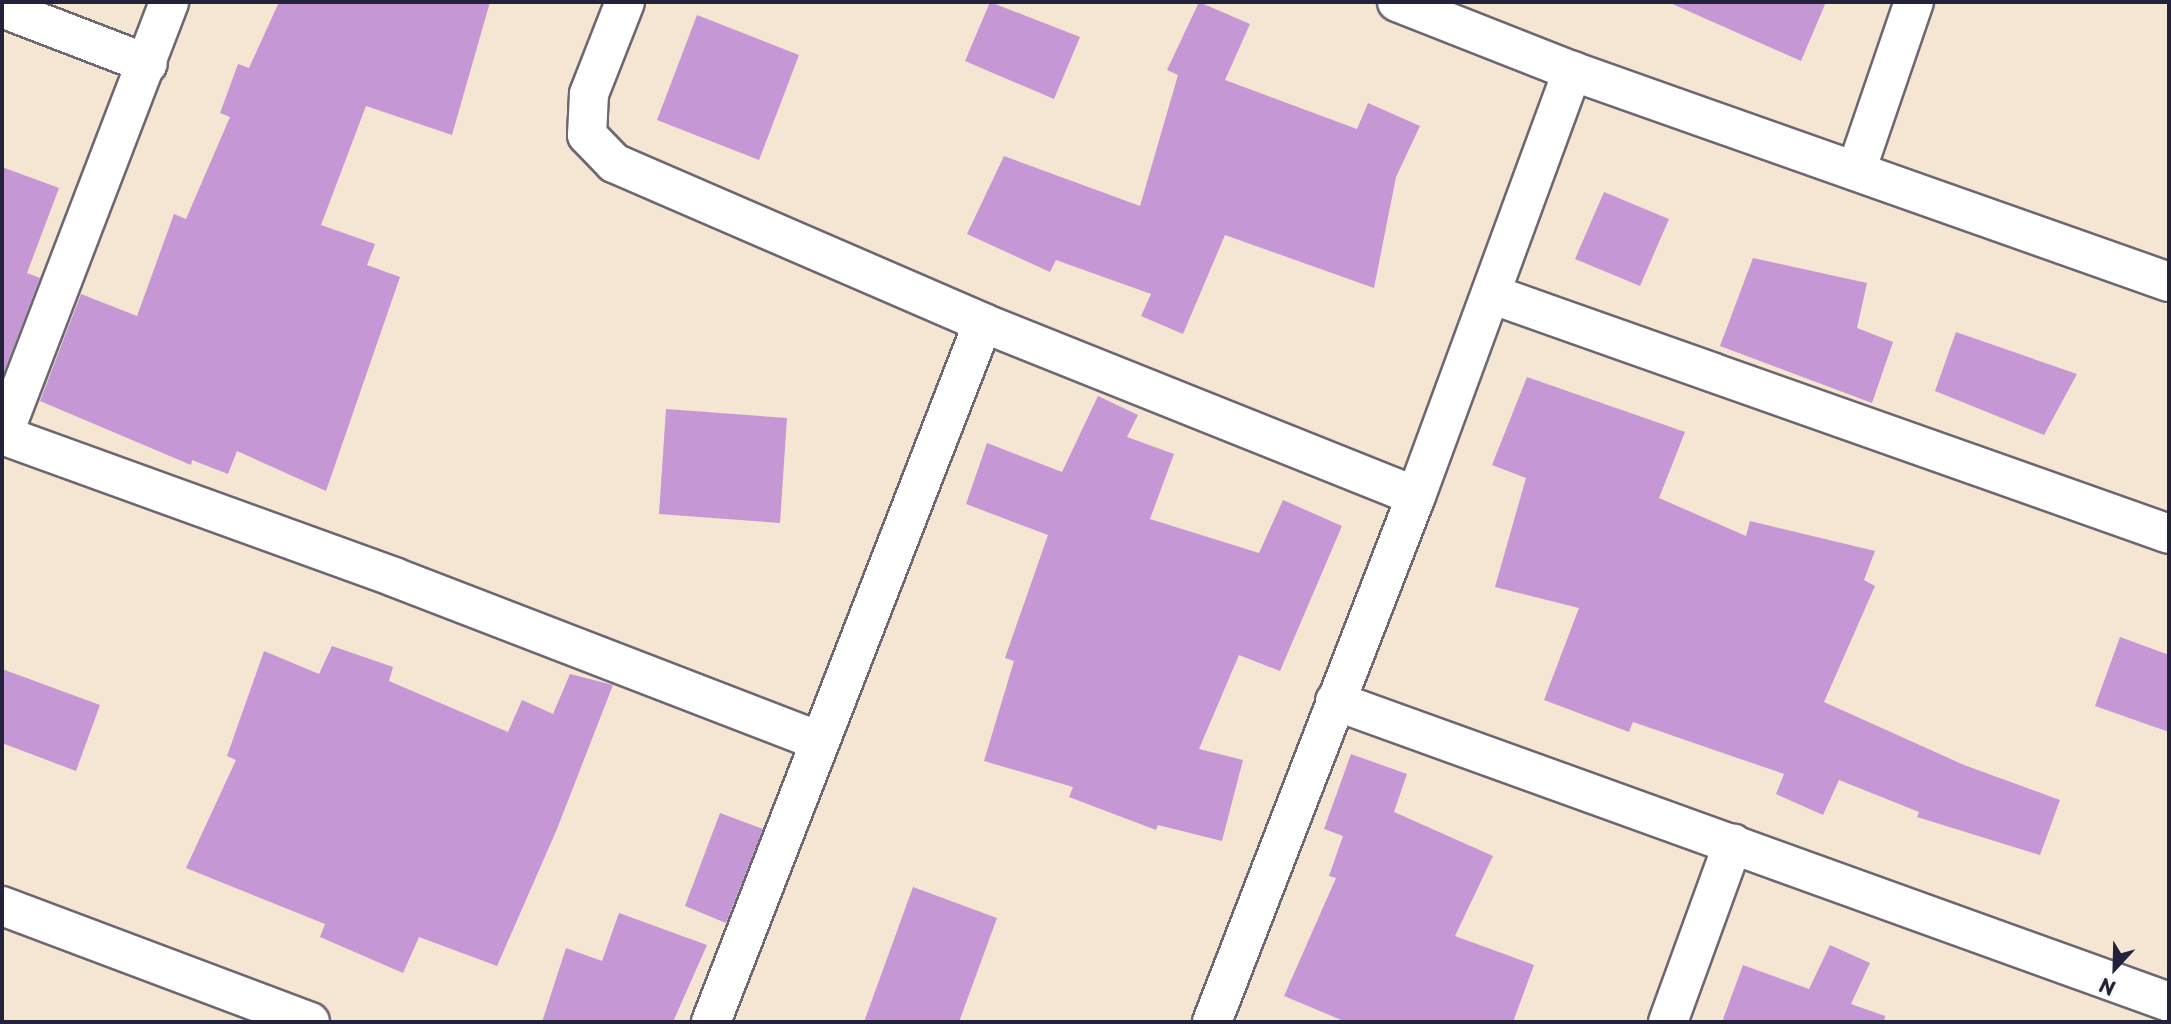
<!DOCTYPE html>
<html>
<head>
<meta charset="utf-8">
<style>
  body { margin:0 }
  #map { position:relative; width:2171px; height:1024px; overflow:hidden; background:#f4e6d2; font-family:"Playpen Sans",sans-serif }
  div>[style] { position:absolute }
  .building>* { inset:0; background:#c598d5 }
  .roads { filter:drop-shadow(2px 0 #6c6770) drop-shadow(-2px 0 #6c6770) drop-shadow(0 2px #6c6770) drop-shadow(0 -2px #6c6770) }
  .minor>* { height:38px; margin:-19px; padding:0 19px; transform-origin:19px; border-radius:19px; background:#fff }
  span { translate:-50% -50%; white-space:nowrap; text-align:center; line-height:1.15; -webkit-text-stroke:7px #f6f6f2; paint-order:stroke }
  .frame { position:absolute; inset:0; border:4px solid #22223b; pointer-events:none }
  .north { position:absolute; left:2080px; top:933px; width:70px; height:70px; -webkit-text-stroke:5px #f6f6f2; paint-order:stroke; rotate:202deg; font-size:19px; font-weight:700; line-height:28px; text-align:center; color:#22223b }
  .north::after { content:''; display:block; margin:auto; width:24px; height:32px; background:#22223b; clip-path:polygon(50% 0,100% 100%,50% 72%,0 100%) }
</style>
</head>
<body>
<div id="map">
  <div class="building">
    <i style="clip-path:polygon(279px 2px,490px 2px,452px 135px,366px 106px,321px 225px,375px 244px,367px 265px,400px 277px,326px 491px,237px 451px,228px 474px,192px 460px,191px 465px,40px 401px,81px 294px,137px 316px,174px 214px,186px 219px,230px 117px,220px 113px,238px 64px,249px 68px)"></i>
    <i style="clip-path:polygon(990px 2px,1080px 37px,1054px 99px,965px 61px)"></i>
    <i style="clip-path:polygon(1199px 2px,1250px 24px,1225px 80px,1357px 129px,1368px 103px,1420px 126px,1396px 177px,1374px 288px,1225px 235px,1183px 334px,1141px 316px,1151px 294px,1056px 260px,1050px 272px,967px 234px,1004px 156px,1140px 206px,1178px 75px,1167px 70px)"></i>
    <i style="clip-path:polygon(1668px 2px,1826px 2px,1801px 61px)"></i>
    <i style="clip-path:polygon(697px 15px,799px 55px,759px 160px,657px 120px)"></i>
    <i style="clip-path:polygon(2px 167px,59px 188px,27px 273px,40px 278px,2px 377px)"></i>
    <i style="clip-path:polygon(1604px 192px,1669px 219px,1640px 286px,1575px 259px)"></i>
    <i style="clip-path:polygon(1753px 258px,1867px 283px,1857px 328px,1893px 342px,1872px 403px,1720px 346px)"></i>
    <i style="clip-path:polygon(1956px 332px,2077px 374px,2044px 435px,1935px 391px)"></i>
    <i style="clip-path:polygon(1527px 377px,1685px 432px,1659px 498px,1746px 536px,1750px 521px,1875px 551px,1864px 580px,1875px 586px,1824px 702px,1964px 765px,2060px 800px,2040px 855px,1917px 817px,1919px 812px,1839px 780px,1823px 815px,1776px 794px,1784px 774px,1633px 722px,1629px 732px,1544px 700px,1579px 608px,1495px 587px,1526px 478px,1492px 465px)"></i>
    <i style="clip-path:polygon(1098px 396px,1138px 415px,1127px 437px,1174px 454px,1150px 519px,1259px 553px,1283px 500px,1342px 526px,1280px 671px,1239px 655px,1199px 749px,1243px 760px,1222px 841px,1158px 825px,1156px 830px,1069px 797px,1073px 787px,984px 761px,1014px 661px,1005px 658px,1048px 535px,966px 504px,987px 443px,1062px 472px)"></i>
    <i style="clip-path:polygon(666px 409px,787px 418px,780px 523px,659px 514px)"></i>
    <i style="clip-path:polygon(2120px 637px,2169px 655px,2169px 732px,2095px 706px)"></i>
    <i style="clip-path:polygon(332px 646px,393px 667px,389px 681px,508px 732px,522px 700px,553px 714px,570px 674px,613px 685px,557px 829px,497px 966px,419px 937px,403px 973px,320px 937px,325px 924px,186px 868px,236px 760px,227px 756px,264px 651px,319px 674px)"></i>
    <i style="clip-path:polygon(2px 669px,100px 705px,76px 771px,2px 743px)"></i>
    <i style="clip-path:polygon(1351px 754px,1407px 774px,1394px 812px,1493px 856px,1455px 936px,1534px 965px,1513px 1022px,1346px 1022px,1284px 996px,1336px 878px,1329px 876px,1343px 836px,1324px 829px)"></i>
    <i style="clip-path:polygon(720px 813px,763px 829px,726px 923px,685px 906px)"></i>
    <i style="clip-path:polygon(913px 887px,997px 918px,959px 1022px,864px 1022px)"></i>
    <i style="clip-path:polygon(619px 913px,707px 945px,673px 1022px,542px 1022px,566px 948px,602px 961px)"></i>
    <i style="clip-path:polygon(1830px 945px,1870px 963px,1851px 1004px,1885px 1016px,1884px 1022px,1722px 1022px,1743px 965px,1809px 989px)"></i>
  </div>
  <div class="roads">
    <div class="minor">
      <i style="left:625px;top:2px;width:99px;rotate:111.4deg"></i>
      <i style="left:589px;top:94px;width:41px;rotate:92.8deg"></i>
      <i style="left:587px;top:135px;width:39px;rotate:46deg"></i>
      <i style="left:614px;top:163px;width:402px;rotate:23.4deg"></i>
      <i style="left:983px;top:323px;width:466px;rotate:21.8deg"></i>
      <i style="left:1397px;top:2px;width:188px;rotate:21.5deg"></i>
      <i style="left:1572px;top:71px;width:633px;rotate:19.47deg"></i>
      <i style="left:2px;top:8px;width:156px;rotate:21deg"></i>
      <i style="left:1856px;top:171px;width:179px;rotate:-71.1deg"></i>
      <i style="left:1491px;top:294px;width:719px;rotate:19.49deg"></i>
      <i style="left:2px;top:435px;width:417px;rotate:19.9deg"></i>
      <i style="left:394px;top:577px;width:456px;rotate:21.1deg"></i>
      <i style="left:3px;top:435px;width:464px;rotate:-69deg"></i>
      <i style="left:1335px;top:701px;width:887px;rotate:19.85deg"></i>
      <i style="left:2px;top:906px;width:329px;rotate:20.6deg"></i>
      <i style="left:711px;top:1022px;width:750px;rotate:-68.74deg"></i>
      <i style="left:1212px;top:1022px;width:564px;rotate:-68.8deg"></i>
      <i style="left:1416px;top:496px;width:453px;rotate:-69.8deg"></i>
      <i style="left:1668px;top:1022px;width:190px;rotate:-70deg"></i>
    </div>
  </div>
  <div class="frame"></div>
  <div class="north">N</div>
</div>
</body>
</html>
